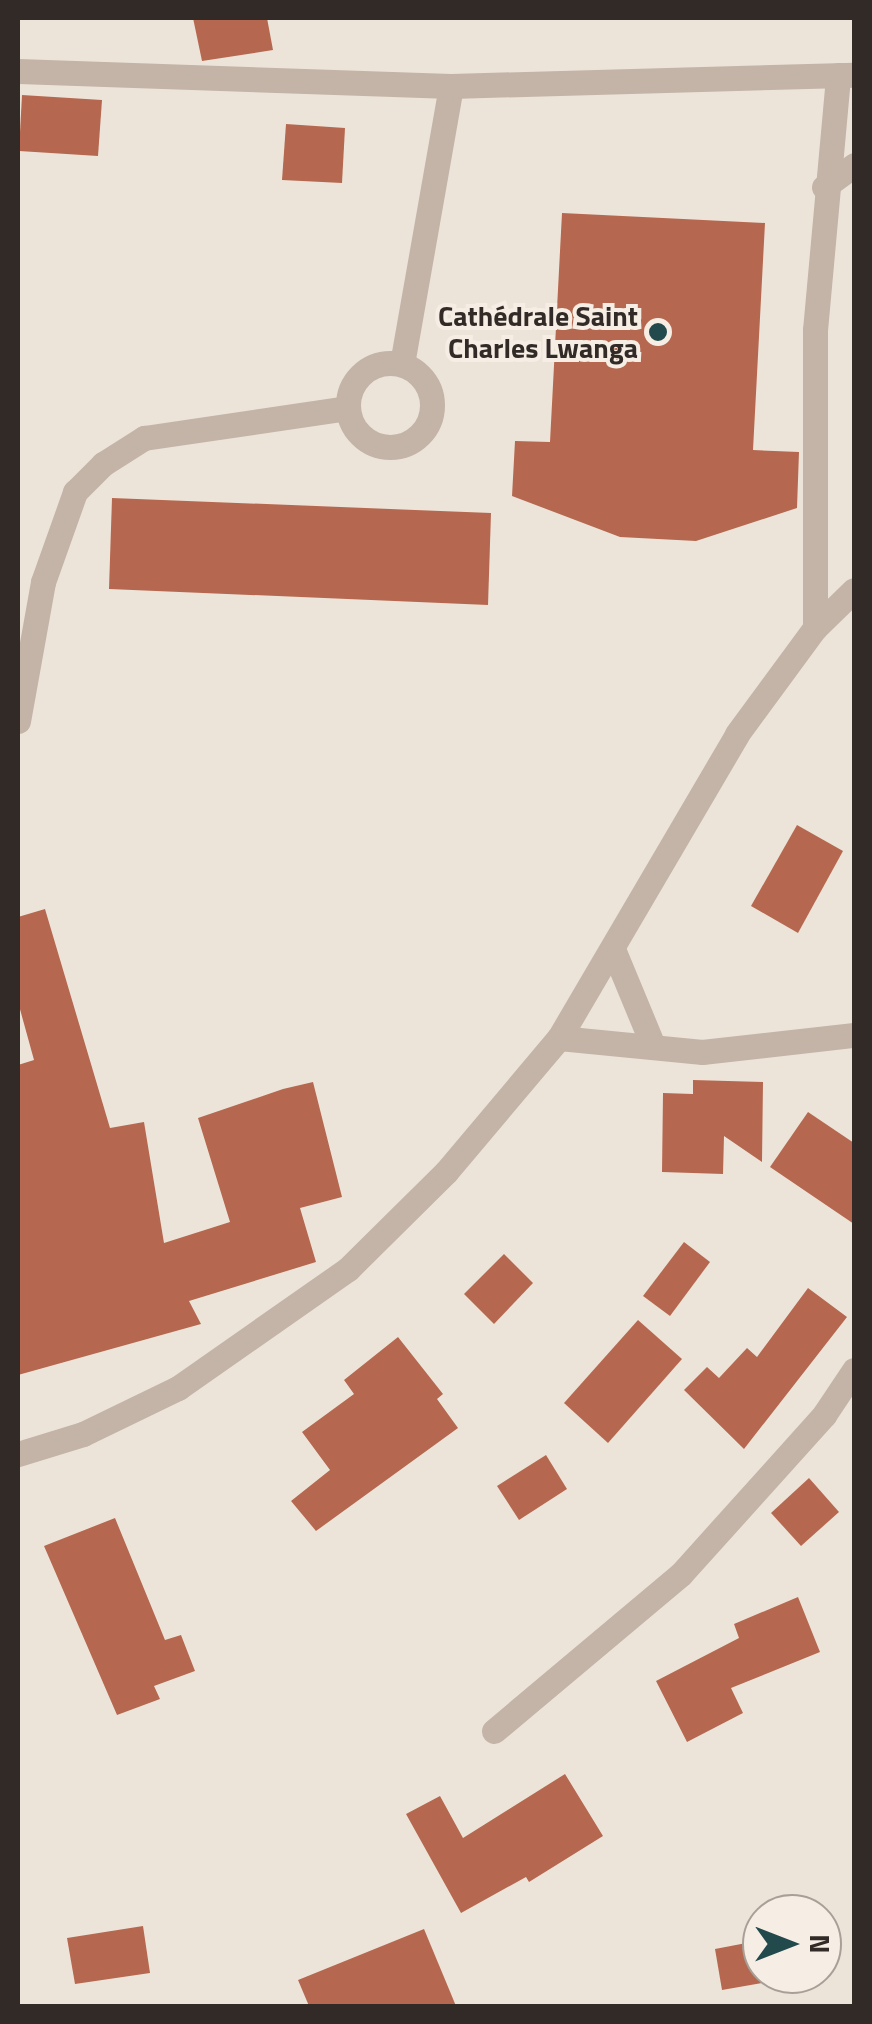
<!DOCTYPE html>
<html>
<head>
<meta charset="utf-8">
<style>
  body { margin:0 }
  #map { position:relative; width:872px; height:2024px; overflow:hidden; background:#ede4d9; font-family:"Titillium Web",sans-serif }
  div>[style] { position:absolute }
  .building>* { inset:0; background:#b5684f }
  .street>* { height:25px; margin:-12.5px; padding:0 12.5px; transform-origin:12.5px; border-radius:12.5px; background:#c3b4a7 }
  .street>.ring { margin:-12.5px; padding:0; box-sizing:content-box; background:none; border:25px solid #c3b4a7; border-radius:50% }
  .dots>* { width:28px; height:28px; translate:-50% -50%; box-sizing:border-box; border:5px solid #f6eee4; border-radius:50% }
  span { translate:-50% -50%; white-space:nowrap; text-align:center; line-height:1.15; -webkit-text-stroke:8px #f6eee4; paint-order:stroke }
  .poi-label { font-size:28px; color:#312a26; font-weight:700 }
  .right { translate:-100% -50%; text-align:right }
  .frame { position:absolute; inset:0; border:20px solid #312a26; pointer-events:none }
  .north { position:absolute; left:742px; top:1894px; width:100px; height:100px; box-sizing:border-box; background:#f6eee4; border:2px solid #a7a098; border-radius:50%; rotate:90deg; font-size:28px; font-weight:700; line-height:40px; text-align:center; color:#312a26 }
  .north::after { content:''; display:block; margin:auto; width:35px; height:45px; background:#22494c; clip-path:polygon(50% 0,100% 100%,50% 72%,0 100%) }
</style>
</head>
<body>
<div id="map">
  <div class="building">
    <i style="clip-path:polygon(193px 18px,267px 18px,273px 50px,202px 61px)"></i>
    <i style="clip-path:polygon(22px 95px,102px 100px,98px 156px,19px 151px)"></i>
    <i style="clip-path:polygon(286px 124px,345px 128px,342px 183px,282px 180px)"></i>
    <i style="clip-path:polygon(562px 213px,765px 223px,753px 450px,799px 452px,797px 508px,696px 541px,620px 537px,512px 496px,515px 441px,550px 442px)"></i>
    <i style="clip-path:polygon(112px 498px,491px 513px,488px 605px,109px 589px)"></i>
    <i style="clip-path:polygon(797px 825px,843px 851px,798px 933px,751px 906px)"></i>
    <i style="clip-path:polygon(45px 909px,110px 1128px,144px 1122px,164px 1243px,230px 1222px,198px 1118px,283px 1089px,313px 1082px,342px 1197px,300px 1208px,316px 1262px,189px 1301px,201px 1324px,18px 1375px,18px 1065px,34px 1060px,18px 1002px,18px 917px)"></i>
    <i style="clip-path:polygon(693px 1080px,763px 1082px,762px 1162px,724px 1136px,723px 1174px,662px 1172px,663px 1093px,693px 1094px)"></i>
    <i style="clip-path:polygon(808px 1112px,854px 1143px,854px 1224px,770px 1167px)"></i>
    <i style="clip-path:polygon(684px 1242px,710px 1262px,670px 1316px,643px 1296px)"></i>
    <i style="clip-path:polygon(504px 1254px,533px 1283px,494px 1324px,464px 1294px)"></i>
    <i style="clip-path:polygon(808px 1288px,847px 1317px,744px 1449px,684px 1390px,707px 1367px,719px 1378px,747px 1348px,757px 1357px)"></i>
    <i style="clip-path:polygon(638px 1320px,682px 1359px,608px 1443px,564px 1403px)"></i>
    <i style="clip-path:polygon(398px 1337px,443px 1394px,437px 1399px,458px 1428px,316px 1531px,291px 1501px,330px 1470px,302px 1432px,354px 1394px,344px 1380px)"></i>
    <i style="clip-path:polygon(546px 1455px,567px 1489px,519px 1520px,497px 1486px)"></i>
    <i style="clip-path:polygon(809px 1478px,839px 1512px,801px 1546px,771px 1513px)"></i>
    <i style="clip-path:polygon(115px 1518px,165px 1640px,181px 1635px,195px 1671px,154px 1686px,160px 1699px,117px 1715px,44px 1546px)"></i>
    <i style="clip-path:polygon(798px 1597px,820px 1652px,731px 1688px,743px 1713px,687px 1742px,656px 1681px,739px 1638px,734px 1624px)"></i>
    <i style="clip-path:polygon(565px 1774px,603px 1836px,529px 1882px,526px 1877px,461px 1913px,406px 1814px,440px 1796px,463px 1838px)"></i>
    <i style="clip-path:polygon(143px 1926px,150px 1973px,75px 1984px,67px 1938px)"></i>
    <i style="clip-path:polygon(424px 1929px,456px 2006px,309px 2006px,298px 1980px)"></i>
    <i style="clip-path:polygon(762px 1940px,762px 1983px,722px 1990px,715px 1949px)"></i>
  </div>
  <div class="street">
    <i style="left:18px;top:71px;width:433px;rotate:2deg"></i>
    <i style="left:824px;top:187px;width:37px;rotate:-36deg"></i>
    <i class="ring" style="left:348px;top:363px;width:59px;height:59px"></i>
    <i style="left:402px;top:364px;width:282px;rotate:-80deg"></i>
    <i style="left:451px;top:86px;width:403px;rotate:-1.6deg"></i>
    <i style="left:815px;top:628px;width:298px;rotate:-90deg"></i>
    <i style="left:815px;top:330px;width:256px;rotate:-84.8deg"></i>
    <i style="left:18px;top:721px;width:141px;rotate:-79.8deg"></i>
    <i style="left:43px;top:582px;width:96px;rotate:-70.4deg"></i>
    <i style="left:75px;top:492px;width:40px;rotate:-45deg"></i>
    <i style="left:103px;top:464px;width:49px;rotate:-32.4deg"></i>
    <i style="left:144px;top:438px;width:205px;rotate:-8.4deg"></i>
    <i style="left:613px;top:949px;width:102px;rotate:67.5deg"></i>
    <i style="left:559px;top:1038px;width:144px;rotate:5.6deg"></i>
    <i style="left:702px;top:1052px;width:153px;rotate:-6.4deg"></i>
    <i style="left:18px;top:1454px;width:68px;rotate:-17.1deg"></i>
    <i style="left:83px;top:1434px;width:106px;rotate:-25.8deg"></i>
    <i style="left:178px;top:1388px;width:208px;rotate:-35deg"></i>
    <i style="left:348px;top:1269px;width:138px;rotate:-44.7deg"></i>
    <i style="left:446px;top:1172px;width:175px;rotate:-49.9deg"></i>
    <i style="left:559px;top:1038px;width:352px;rotate:-59.6deg"></i>
    <i style="left:737px;top:734px;width:132px;rotate:-53.7deg"></i>
    <i style="left:815px;top:628px;width:54px;rotate:-44.3deg"></i>
    <i style="left:494px;top:1731px;width:244px;rotate:-40deg"></i>
    <i style="left:681px;top:1574px;width:214px;rotate:-48deg"></i>
    <i style="left:824px;top:1415px;width:54px;rotate:-56.3deg"></i>
  </div>
  <div class="dots">
    <i style="left:658px;top:332px;background:#22494c"></i>
  </div>
  <div class="poi-label">
    <span class="right" style="left:638px;top:332px">Cathédrale Saint<br>Charles Lwanga</span>
  </div>
  <div class="frame"></div>
  <div class="north">N</div>
</div>
</body>
</html>
